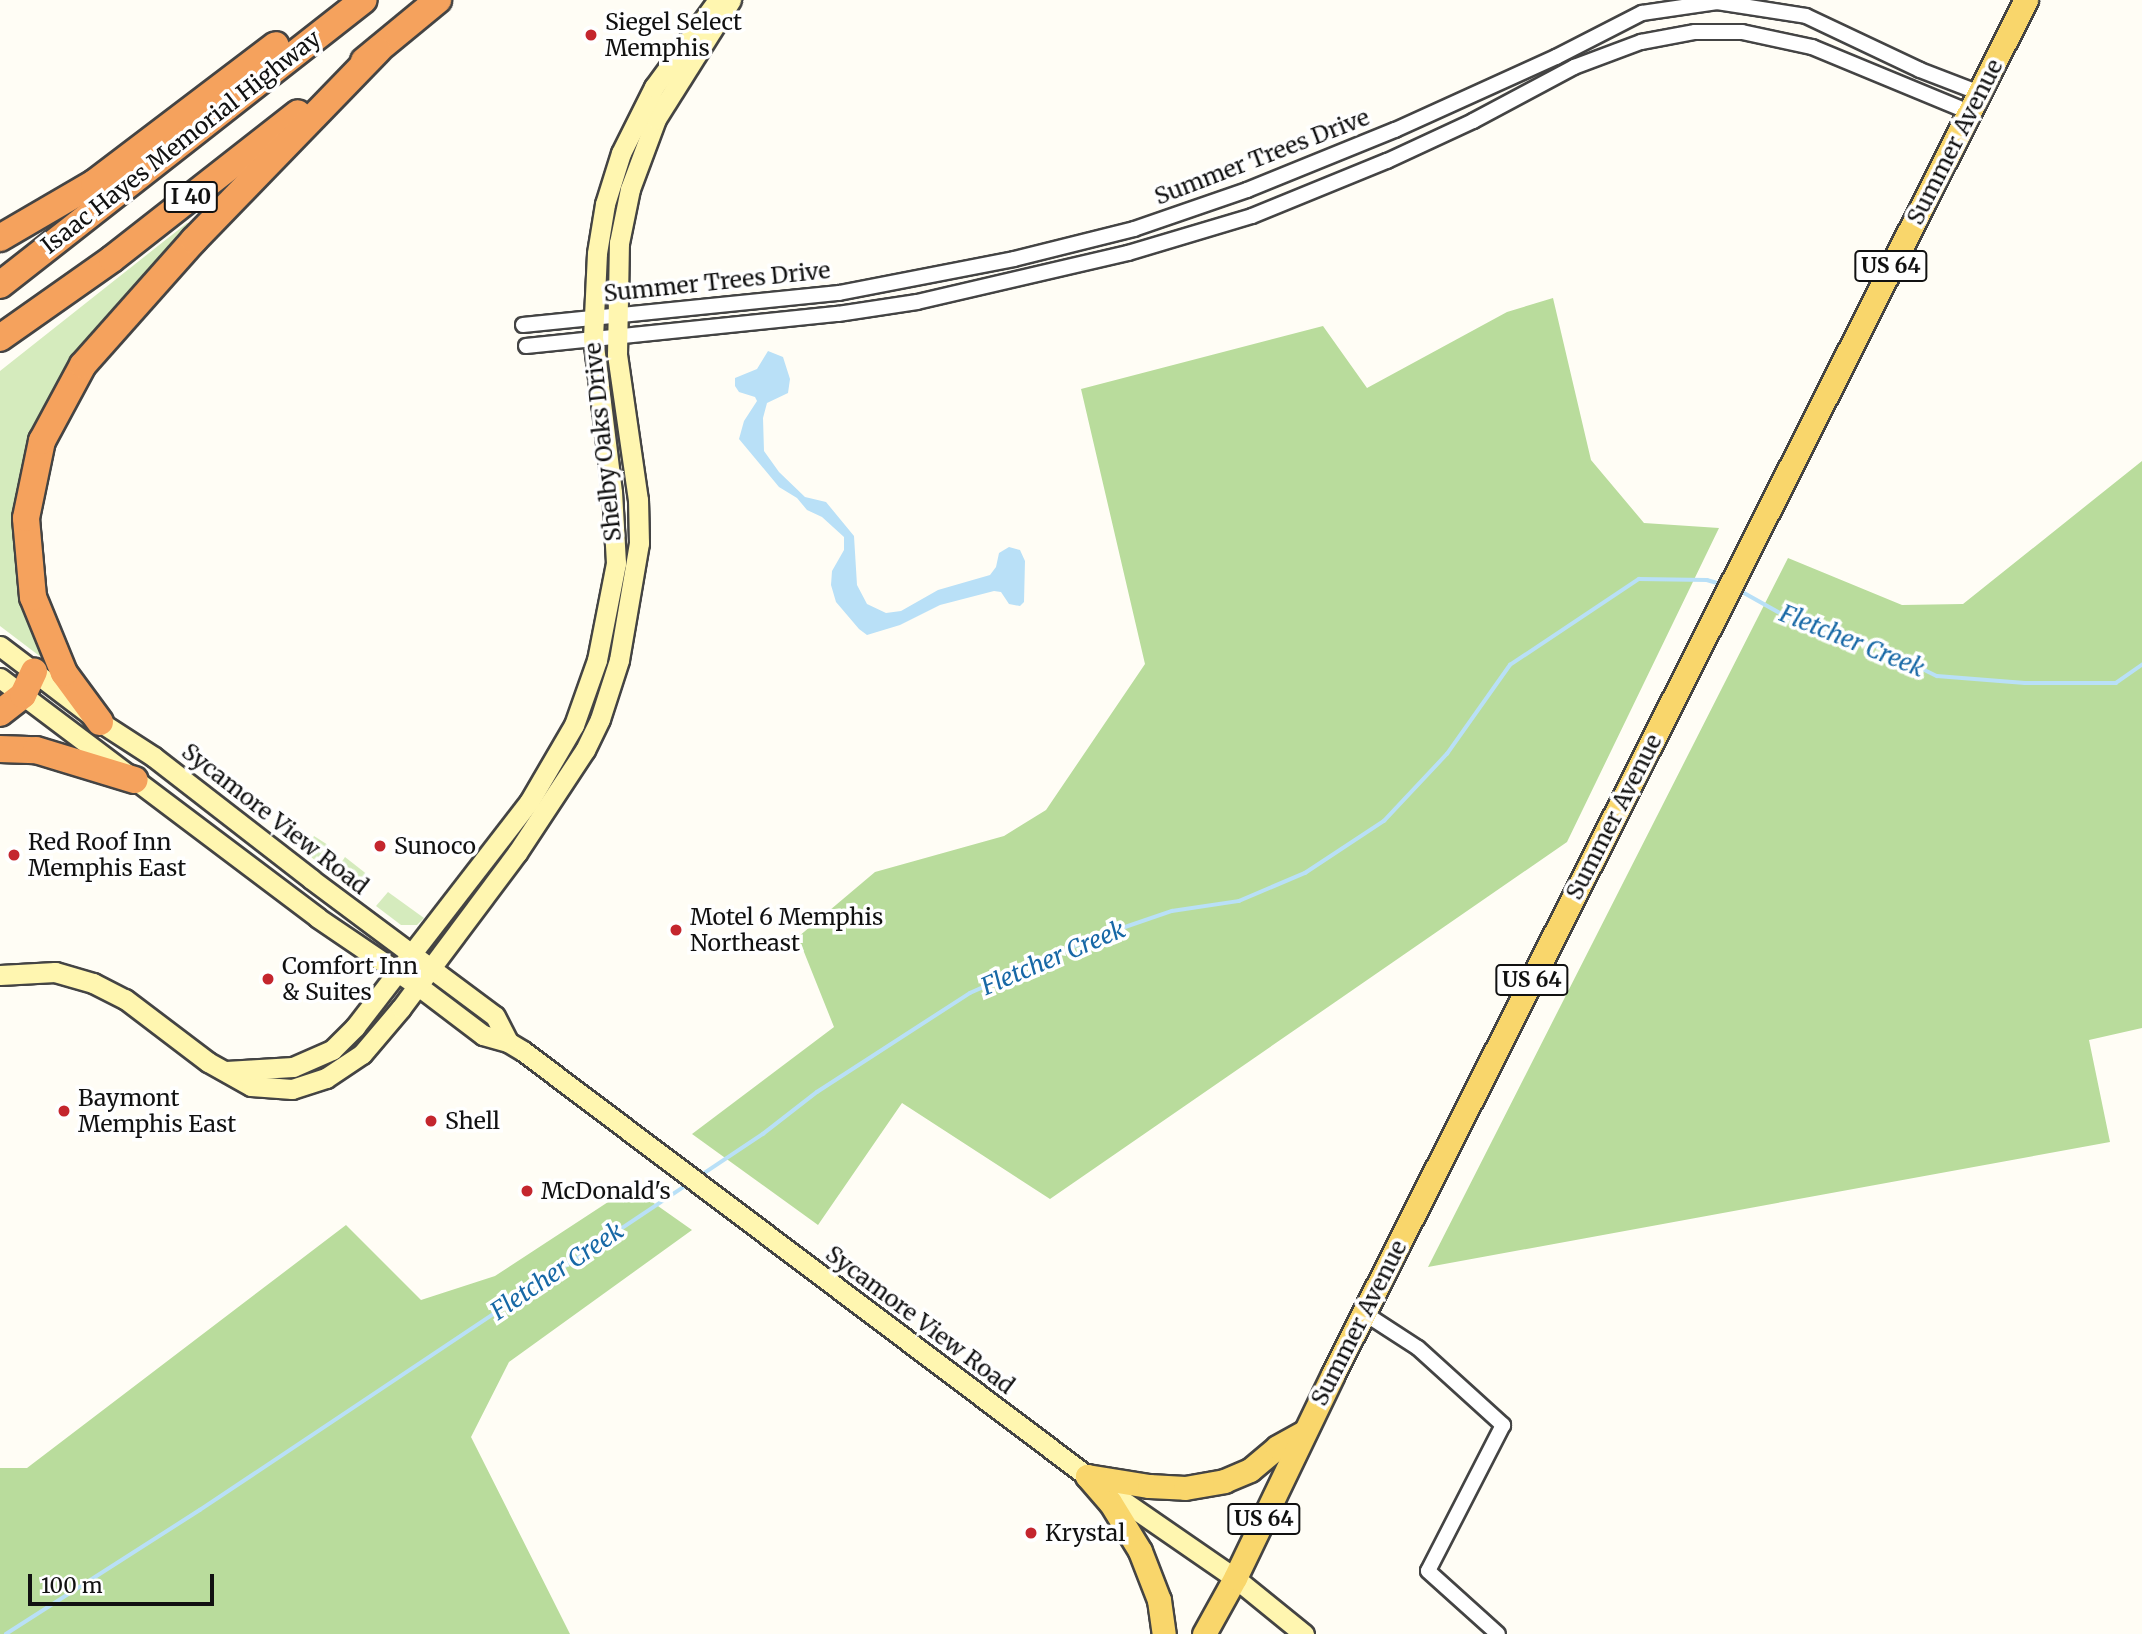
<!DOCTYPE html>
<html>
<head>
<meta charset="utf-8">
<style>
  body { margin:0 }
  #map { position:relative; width:2142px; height:1634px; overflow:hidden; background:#fffdf5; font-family:Merriweather,serif }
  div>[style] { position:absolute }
  .green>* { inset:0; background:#d5ebbd }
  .forest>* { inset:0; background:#b9dc9c }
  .water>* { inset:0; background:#b9e0f7 }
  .stream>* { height:3.5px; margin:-1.75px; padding:0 1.75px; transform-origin:1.75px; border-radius:1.75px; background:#b9e0f7 }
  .roads { filter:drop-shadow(2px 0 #444) drop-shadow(-2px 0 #444) drop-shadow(0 2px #444) drop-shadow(0 -2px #444) }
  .street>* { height:14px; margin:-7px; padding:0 7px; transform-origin:7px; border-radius:7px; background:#fff }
  .secondary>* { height:19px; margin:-9.5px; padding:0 9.5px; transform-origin:9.5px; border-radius:9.5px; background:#fff6b0 }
  .primary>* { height:23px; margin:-11.5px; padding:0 11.5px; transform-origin:11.5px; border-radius:11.5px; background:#f9d66b }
  .highway>* { height:26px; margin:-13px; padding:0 13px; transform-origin:13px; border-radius:13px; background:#f5a25d }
  .dots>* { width:19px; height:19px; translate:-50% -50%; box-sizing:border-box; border:4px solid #fff; border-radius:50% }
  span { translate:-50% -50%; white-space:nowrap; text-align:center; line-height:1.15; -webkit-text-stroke:7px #fff; paint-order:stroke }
  .shield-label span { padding:2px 5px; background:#fff; border:2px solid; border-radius:5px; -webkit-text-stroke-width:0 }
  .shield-label { font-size:21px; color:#111; font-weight:700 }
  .poi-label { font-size:23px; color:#111 }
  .left { translate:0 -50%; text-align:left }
  .street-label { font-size:23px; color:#111 }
  .water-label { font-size:24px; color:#1768a6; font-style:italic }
  .scale { position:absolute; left:28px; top:1574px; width:186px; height:32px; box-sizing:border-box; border:4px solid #111; border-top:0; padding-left:9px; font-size:21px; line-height:24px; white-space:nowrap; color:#111; -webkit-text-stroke:5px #fff; paint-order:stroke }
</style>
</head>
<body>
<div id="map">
  <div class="green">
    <i style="clip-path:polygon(187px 223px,192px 223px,143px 278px,28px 456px,54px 667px,0 626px,0 371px)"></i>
    <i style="clip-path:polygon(314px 836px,328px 845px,316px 861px,305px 852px)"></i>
    <i style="clip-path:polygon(345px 857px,373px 879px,360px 895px,333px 875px)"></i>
    <i style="clip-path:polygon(388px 892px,424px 918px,417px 925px,401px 925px,376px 906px)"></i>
  </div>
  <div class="forest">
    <i style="clip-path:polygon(1553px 298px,1591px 460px,1644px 523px,1719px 528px,1567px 842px,1050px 1199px,902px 1103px,818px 1225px,692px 1134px,834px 1027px,798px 937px,875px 872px,1004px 836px,1046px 810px,1145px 664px,1081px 389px,1323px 326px,1367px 388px,1507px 312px)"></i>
    <i style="clip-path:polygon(2142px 461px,2142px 1028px,2089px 1040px,2110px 1142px,1428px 1267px,1788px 558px,1902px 605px,1963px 604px)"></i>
    <i style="clip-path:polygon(631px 1187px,692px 1230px,509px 1362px,471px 1437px,570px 1634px,0 1634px,0 1468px,27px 1468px,346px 1225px,421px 1300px,495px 1276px)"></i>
  </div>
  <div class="water">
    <i style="clip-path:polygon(768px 351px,783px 357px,790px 379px,788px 393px,767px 403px,763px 418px,764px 451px,779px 472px,805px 497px,826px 502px,854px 536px,857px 585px,867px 604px,886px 613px,901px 611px,938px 590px,990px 575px,996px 567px,999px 553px,1009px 547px,1020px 550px,1025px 561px,1024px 602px,1020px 606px,1009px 604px,1001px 592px,994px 591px,940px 605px,900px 625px,867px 635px,859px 629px,836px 602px,831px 585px,832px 571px,844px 550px,844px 537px,822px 517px,807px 510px,797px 498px,779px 487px,739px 439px,744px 421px,757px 401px,755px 397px,739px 392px,735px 386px,735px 378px,757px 369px)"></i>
  </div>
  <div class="stream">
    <i style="left:1739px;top:590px;width:78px;rotate:29.2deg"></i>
    <i style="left:1807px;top:628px;width:71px;rotate:14.6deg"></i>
    <i style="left:1876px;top:646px;width:68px;rotate:26.2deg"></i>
    <i style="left:1937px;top:676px;width:88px;rotate:4.5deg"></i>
    <i style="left:2025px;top:683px;width:91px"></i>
    <i style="left:2116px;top:683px;width:32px;rotate:-35deg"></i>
    <i style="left:700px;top:1176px;width:76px;rotate:-33.7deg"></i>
    <i style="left:763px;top:1134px;width:68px;rotate:-37.9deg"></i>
    <i style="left:817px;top:1092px;width:182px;rotate:-32.9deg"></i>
    <i style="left:970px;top:993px;width:138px;rotate:-24deg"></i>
    <i style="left:1096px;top:937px;width:80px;rotate:-18.9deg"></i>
    <i style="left:1172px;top:911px;width:68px;rotate:-8.5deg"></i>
    <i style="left:1239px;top:901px;width:72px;rotate:-23deg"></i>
    <i style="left:1305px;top:873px;width:95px;rotate:-33.4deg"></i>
    <i style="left:1384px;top:821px;width:92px;rotate:-46.8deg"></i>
    <i style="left:1447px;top:754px;width:109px;rotate:-54.7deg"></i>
    <i style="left:1510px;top:665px;width:155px;rotate:-33.7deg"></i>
    <i style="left:1639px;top:579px;width:68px;rotate:0.8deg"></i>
    <i style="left:1707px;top:580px;width:15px;rotate:16deg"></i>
    <i style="left:6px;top:1634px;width:230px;rotate:-32.6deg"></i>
    <i style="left:200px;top:1510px;width:587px;rotate:-33.74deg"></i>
  </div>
  <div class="roads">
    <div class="street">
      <i style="left:523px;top:325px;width:318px;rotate:-5.8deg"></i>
      <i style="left:839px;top:293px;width:178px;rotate:-11deg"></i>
      <i style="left:1014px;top:259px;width:124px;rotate:-14deg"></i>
      <i style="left:1134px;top:229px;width:120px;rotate:-19deg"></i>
      <i style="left:1247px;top:190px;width:160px;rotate:-22.1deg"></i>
      <i style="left:1395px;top:130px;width:177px;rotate:-24.4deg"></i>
      <i style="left:1556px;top:57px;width:97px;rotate:-27.1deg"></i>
      <i style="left:1642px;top:13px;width:76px;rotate:-8.3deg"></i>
      <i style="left:1717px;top:2px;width:90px;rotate:8.9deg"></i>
      <i style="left:1806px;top:16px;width:126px;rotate:25.3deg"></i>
      <i style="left:1920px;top:70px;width:64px;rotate:21deg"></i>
      <i style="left:526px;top:346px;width:314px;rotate:-5.9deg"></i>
      <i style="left:838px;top:314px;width:80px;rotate:-8.6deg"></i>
      <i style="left:917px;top:302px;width:217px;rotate:-13.1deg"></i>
      <i style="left:1128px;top:253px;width:129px;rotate:-16.6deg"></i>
      <i style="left:1252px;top:216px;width:146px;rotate:-22.2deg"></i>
      <i style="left:1387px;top:161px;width:95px;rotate:-24.9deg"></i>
      <i style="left:1473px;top:121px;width:115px;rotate:-28.1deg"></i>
      <i style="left:1574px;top:67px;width:72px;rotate:-20.5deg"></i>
      <i style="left:1641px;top:42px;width:55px;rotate:-10.5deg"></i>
      <i style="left:1695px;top:32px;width:47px"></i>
      <i style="left:1742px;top:32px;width:72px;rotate:12.1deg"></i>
      <i style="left:1812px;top:47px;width:170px;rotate:22.5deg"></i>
      <i style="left:1364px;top:1313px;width:64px;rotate:32.9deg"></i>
      <i style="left:1418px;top:1348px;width:115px;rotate:42.2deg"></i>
      <i style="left:1503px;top:1425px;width:164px;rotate:117.2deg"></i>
      <i style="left:1428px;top:1571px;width:94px;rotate:42deg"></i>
    </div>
    <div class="secondary">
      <i style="left:0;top:646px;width:126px;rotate:37.2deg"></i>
      <i style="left:100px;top:722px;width:64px;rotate:32.9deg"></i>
      <i style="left:154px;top:757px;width:199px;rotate:37.8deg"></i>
      <i style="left:311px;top:879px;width:229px;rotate:36.7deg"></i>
      <i style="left:495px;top:1016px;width:29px;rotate:63deg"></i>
      <i style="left:0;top:678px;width:398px;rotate:37deg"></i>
      <i style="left:318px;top:918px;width:120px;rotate:34.1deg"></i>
      <i style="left:417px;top:985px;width:83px;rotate:37.1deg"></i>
      <i style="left:483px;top:1035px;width:26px;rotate:16deg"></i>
      <i style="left:508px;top:1042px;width:17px;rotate:31deg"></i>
      <i style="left:523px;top:1051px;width:706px;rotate:37deg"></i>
      <i style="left:1087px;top:1476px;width:180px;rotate:34.6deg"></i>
      <i style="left:1235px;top:1578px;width:89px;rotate:39.1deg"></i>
      <i style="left:0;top:975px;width:55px;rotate:-3.1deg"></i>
      <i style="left:55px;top:972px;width:40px;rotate:16deg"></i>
      <i style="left:93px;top:983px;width:36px;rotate:27deg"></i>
      <i style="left:125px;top:999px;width:104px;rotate:37.2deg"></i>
      <i style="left:208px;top:1062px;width:49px;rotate:29.2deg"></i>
      <i style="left:251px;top:1086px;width:41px;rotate:4.2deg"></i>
      <i style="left:292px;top:1089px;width:36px;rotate:-18deg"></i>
      <i style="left:326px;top:1078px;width:43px;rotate:-33.7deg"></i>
      <i style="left:362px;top:1054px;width:60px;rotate:-49.7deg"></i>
      <i style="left:401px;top:1008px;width:194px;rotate:-53.2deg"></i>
      <i style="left:517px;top:853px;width:123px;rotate:-56.6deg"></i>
      <i style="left:585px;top:750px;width:34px;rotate:-64deg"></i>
      <i style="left:600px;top:719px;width:62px;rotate:-72.1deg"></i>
      <i style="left:619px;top:660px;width:119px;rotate:-80.3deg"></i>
      <i style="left:639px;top:543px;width:43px;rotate:-91.3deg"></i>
      <i style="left:638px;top:500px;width:147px;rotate:-98.2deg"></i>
      <i style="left:617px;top:355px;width:112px;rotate:-89deg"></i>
      <i style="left:619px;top:243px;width:55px;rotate:-78.5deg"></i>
      <i style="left:630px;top:189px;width:75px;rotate:-69.6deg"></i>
      <i style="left:656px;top:119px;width:141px;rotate:-57.8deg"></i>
      <i style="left:226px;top:1071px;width:67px;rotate:-3.4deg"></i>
      <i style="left:293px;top:1067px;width:43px;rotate:-23.6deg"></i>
      <i style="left:332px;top:1050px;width:33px;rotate:-45deg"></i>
      <i style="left:355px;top:1027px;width:284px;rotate:-52.3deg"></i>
      <i style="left:529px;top:802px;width:89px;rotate:-59.7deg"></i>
      <i style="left:574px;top:725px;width:69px;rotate:-70.5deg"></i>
      <i style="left:597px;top:660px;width:99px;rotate:-78.9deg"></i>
      <i style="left:616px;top:563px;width:71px;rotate:-93.2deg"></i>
      <i style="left:612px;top:492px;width:155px;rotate:-97deg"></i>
      <i style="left:593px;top:338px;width:85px;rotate:-87.3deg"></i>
      <i style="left:597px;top:253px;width:50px;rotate:-80.7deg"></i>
      <i style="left:605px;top:204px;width:53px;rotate:-72.6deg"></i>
      <i style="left:621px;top:153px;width:74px;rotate:-63.4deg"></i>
      <i style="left:654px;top:87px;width:108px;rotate:-53.7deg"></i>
    </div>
    <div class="primary">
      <i style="left:1087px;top:1476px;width:63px;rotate:9.2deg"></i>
      <i style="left:1149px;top:1486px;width:36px;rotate:3deg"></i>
      <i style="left:1185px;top:1488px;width:40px;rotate:-10deg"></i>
      <i style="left:1224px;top:1481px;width:28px;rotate:-23deg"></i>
      <i style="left:1250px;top:1470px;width:35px;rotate:-40deg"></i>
      <i style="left:1277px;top:1447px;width:31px;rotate:-29deg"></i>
      <i style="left:1087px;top:1476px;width:35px;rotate:49deg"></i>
      <i style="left:1110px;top:1502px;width:57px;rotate:58.5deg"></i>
      <i style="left:1140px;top:1551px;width:53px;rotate:68.8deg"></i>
      <i style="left:1159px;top:1600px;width:34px;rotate:82deg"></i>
      <i style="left:1204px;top:1634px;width:64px;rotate:-61deg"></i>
      <i style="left:1235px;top:1578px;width:226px;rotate:-64.3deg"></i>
      <i style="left:1333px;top:1374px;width:1539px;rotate:-63.24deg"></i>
    </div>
    <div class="highway">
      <i style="left:364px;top:61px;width:96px;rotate:-39.5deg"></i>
      <i style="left:0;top:238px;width:109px;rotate:-30.3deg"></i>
      <i style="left:94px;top:183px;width:228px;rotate:-37.2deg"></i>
      <i style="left:0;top:285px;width:462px;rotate:-38.1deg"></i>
      <i style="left:0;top:338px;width:137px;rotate:-35.2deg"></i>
      <i style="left:112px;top:259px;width:236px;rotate:-38.1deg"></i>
      <i style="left:0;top:713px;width:29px;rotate:-38deg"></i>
      <i style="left:23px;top:695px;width:26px;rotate:-65deg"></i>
      <i style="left:100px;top:722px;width:61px;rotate:-126.3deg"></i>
      <i style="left:64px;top:673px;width:82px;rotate:-112.2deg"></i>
      <i style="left:33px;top:597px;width:79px;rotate:-95.1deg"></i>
      <i style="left:26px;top:518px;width:79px;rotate:-78.3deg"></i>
      <i style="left:42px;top:441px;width:86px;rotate:-61.7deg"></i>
      <i style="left:83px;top:365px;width:167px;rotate:-48.4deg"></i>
      <i style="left:194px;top:240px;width:264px;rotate:-45.9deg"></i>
      <i style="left:0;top:749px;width:36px;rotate:2deg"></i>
      <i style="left:36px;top:750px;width:103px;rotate:16.9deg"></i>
    </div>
  </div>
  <div class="dots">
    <i style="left:591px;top:35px;background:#c4262e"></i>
    <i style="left:380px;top:846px;background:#c4262e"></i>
    <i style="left:14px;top:855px;background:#c4262e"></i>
    <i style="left:676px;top:930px;background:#c4262e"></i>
    <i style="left:268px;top:979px;background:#c4262e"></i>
    <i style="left:64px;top:1111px;background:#c4262e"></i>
    <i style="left:431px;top:1121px;background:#c4262e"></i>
    <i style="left:527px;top:1191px;background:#c4262e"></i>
    <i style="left:1031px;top:1533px;background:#c4262e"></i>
  </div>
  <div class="shield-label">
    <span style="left:191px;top:197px">I 40</span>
    <span style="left:1891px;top:266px">US 64</span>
    <span style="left:1532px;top:980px">US 64</span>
    <span style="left:1264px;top:1519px">US 64</span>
  </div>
  <div class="poi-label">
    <span class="left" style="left:605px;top:35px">Siegel Select<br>Memphis</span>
    <span class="left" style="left:28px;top:855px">Red Roof Inn<br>Memphis East</span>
    <span class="left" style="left:394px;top:846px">Sunoco</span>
    <span class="left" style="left:690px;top:930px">Motel 6 Memphis<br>Northeast</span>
    <span class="left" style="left:282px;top:979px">Comfort Inn<br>&amp; Suites</span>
    <span class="left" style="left:78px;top:1111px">Baymont<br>Memphis East</span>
    <span class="left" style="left:445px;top:1121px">Shell</span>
    <span class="left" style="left:541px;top:1191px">McDonald's</span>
    <span class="left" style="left:1045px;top:1533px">Krystal</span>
  </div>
  <div class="street-label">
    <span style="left:181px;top:142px;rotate:-38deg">Isaac Hayes Memorial Highway</span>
    <span style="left:1955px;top:142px;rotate:-63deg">Summer Avenue</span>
    <span style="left:1262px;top:157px;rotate:-21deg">Summer Trees Drive</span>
    <span style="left:717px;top:282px;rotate:-6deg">Summer Trees Drive</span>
    <span style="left:603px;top:442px;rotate:-96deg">Shelby Oaks Drive</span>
    <span style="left:1614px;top:817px;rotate:-63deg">Summer Avenue</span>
    <span style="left:275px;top:819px;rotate:38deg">Sycamore View Road</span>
    <span style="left:920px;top:1320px;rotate:37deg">Sycamore View Road</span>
    <span style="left:1359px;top:1323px;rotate:-63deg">Summer Avenue</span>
  </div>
  <div class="water-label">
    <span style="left:1852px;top:641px;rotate:22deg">Fletcher Creek</span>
    <span style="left:1053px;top:958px;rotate:-23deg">Fletcher Creek</span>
    <span style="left:557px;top:1271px;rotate:-34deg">Fletcher Creek</span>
  </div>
  <div class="scale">100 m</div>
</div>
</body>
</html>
